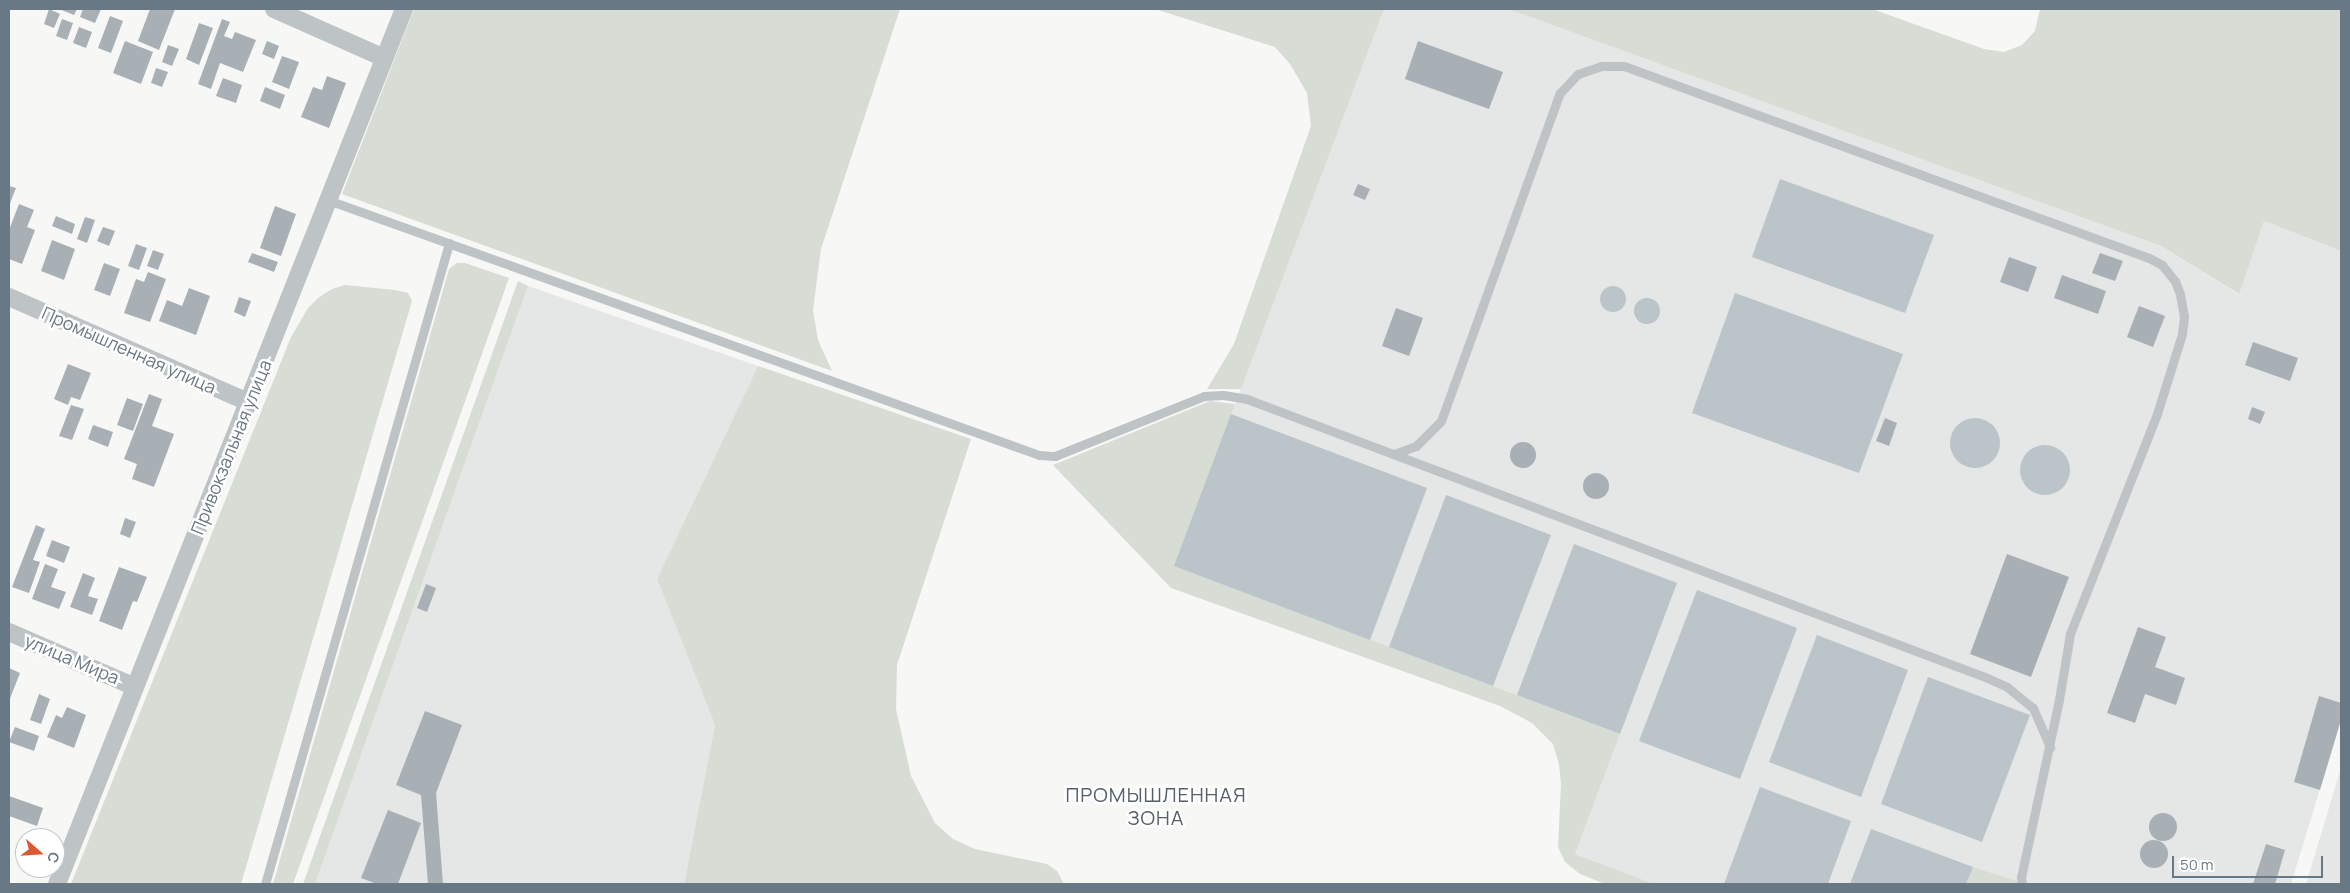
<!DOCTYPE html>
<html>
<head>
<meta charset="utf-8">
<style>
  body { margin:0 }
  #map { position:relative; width:2350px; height:893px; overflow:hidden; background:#f7f7f5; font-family:Manrope,sans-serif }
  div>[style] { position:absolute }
  .built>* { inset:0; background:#e5e6e6 }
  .green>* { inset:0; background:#d7dcd4 }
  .water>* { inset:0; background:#bac4c9 }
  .round { border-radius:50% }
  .building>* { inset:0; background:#a8b0b5 }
  .lane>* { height:9px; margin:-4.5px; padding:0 4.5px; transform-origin:4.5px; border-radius:4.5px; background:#bec3c6 }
  .street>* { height:18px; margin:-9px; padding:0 9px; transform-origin:9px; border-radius:9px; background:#bec3c6 }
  span { translate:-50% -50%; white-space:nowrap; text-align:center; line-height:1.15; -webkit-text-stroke:5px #fff; paint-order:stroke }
  .street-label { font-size:18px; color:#687884 }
  .quarter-label { font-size:20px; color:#55616a; letter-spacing:1px }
  .frame { position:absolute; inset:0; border:10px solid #687884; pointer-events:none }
  .north { position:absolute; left:15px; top:828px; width:50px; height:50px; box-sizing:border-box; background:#fff; border:1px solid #c3c9ce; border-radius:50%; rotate:109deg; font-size:14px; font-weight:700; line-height:20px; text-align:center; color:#687884 }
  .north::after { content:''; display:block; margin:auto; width:18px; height:22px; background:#db5932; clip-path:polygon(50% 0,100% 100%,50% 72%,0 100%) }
  .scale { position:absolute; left:2172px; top:856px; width:151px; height:22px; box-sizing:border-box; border:2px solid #687884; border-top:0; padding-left:6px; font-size:15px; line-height:18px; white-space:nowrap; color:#687884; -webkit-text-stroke:4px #fff; paint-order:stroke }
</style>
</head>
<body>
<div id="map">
  <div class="built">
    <i style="clip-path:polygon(1384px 9px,1508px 9px,2161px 246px,2238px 294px,2264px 221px,2341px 251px,2341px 720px,2291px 884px,2027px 884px,1973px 867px,1966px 884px,1654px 884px,1575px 854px,1620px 734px,1174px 566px)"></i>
    <i style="clip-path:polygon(528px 286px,758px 366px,657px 579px,715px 725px,684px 884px,315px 884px)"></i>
    <i style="clip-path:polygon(2341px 768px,2341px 884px,2306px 884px,2334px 791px)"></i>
  </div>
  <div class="green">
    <i style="clip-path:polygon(414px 9px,900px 9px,821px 249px,813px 310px,818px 340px,832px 371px,342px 194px)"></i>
    <i style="clip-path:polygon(1155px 9px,1384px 9px,1241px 389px,1207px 389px,1234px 344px,1311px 126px,1307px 93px,1290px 64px,1275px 47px)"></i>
    <i style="clip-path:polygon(1508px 9px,1872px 9px,1984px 49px,2004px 52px,2022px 45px,2035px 31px,2040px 9px,2341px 9px,2341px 251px,2264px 221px,2239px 294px,2161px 246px)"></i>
    <i style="clip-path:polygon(457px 263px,465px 263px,509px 278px,293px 884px,273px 884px,449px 269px)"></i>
    <i style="clip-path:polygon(518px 281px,528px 286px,315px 884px,303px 884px)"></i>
    <i style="clip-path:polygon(345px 285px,395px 290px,408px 293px,412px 301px,241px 884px,71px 884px,291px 337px,308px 308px,318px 298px,332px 289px)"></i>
    <i style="clip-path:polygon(758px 366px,971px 439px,897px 665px,896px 709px,911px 776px,935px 823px,953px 839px,975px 849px,1047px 864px,1057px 871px,1064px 884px,684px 884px,715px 725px,657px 579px)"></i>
    <i style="clip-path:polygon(1210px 401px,1235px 404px,1175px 566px,1620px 734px,1575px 854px,1654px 884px,1605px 884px,1580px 874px,1565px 862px,1558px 847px,1561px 784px,1559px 764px,1553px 744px,1532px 723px,1500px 706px,1171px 588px,1053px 465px)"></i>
    <i style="clip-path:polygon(1973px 867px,2027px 884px,1966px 884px)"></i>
  </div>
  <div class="water">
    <i style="clip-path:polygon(1780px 179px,1934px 235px,1905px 313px,1752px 257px)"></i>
    <i class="round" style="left:1600px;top:286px;width:26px;height:26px"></i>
    <i style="clip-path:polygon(1735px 293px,1903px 354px,1859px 473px,1692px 413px)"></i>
    <i class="round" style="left:1634px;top:298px;width:26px;height:26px"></i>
    <i style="clip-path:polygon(1231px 414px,1427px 488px,1370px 640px,1174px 566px)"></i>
    <i class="round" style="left:1950px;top:418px;width:50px;height:50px"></i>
    <i class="round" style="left:2020px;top:445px;width:50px;height:50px"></i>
    <i style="clip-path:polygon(1446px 495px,1551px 535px,1493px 686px,1389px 647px)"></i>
    <i style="clip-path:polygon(1574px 544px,1677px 583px,1620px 734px,1517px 695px)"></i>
    <i style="clip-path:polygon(1697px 590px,1797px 628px,1740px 779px,1639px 741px)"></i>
    <i style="clip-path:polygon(1817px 635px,1908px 670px,1861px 797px,1769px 762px)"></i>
    <i style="clip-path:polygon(1928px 677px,2030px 715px,1982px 842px,1881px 804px)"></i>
    <i style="clip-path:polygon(1760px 787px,1851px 821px,1828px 884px,1724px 884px)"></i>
    <i style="clip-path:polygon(1871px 829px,1973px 867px,1966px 884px,1850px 884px)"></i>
  </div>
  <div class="building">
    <i style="clip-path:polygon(49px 9px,60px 14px,54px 28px,44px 24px)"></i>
    <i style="clip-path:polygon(59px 9px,77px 9px,74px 15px)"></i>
    <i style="clip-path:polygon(83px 9px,101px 9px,95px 23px,80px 17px)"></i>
    <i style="clip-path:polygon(150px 9px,175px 9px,159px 50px,138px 41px)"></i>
    <i style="clip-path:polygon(110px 16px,123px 21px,111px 53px,98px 48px)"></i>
    <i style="clip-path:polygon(62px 19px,73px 23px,67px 40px,56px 36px)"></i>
    <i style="clip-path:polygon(222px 19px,230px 22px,224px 36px,232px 39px,235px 32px,256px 40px,243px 72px,220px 63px,211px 89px,198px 84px)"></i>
    <i style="clip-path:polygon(199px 23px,213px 28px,199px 65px,186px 59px)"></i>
    <i style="clip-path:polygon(79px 27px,92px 32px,86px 48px,73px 43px)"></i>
    <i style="clip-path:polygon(125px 41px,153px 52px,141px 84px,113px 73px)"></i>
    <i style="clip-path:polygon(267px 41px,279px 46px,274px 59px,262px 54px)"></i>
    <i style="clip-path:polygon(1418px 41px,1503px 72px,1489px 109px,1405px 79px)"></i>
    <i style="clip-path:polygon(168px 45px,179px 49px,172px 66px,162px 62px)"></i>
    <i style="clip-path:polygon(282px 56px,299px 62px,289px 89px,272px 82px)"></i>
    <i style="clip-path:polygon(156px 68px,168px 72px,162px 87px,151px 83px)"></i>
    <i style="clip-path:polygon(327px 76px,346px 83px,329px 128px,301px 117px,313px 87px,322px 90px)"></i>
    <i style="clip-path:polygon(223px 78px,242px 85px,236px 103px,216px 96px)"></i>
    <i style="clip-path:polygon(265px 87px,285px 95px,280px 109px,260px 101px)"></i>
    <i style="clip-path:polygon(1358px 184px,1370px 189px,1365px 200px,1353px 195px)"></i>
    <i style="clip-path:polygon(9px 186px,16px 188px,9px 206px)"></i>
    <i style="clip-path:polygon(19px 204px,34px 210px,27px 227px,35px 230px,22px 264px,9px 259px,9px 230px)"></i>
    <i style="clip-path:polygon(275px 206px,296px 214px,281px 256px,260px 248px)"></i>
    <i style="clip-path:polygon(56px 216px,75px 224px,72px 234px,52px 226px)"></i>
    <i style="clip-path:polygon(85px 217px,95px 220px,87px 243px,77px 239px)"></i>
    <i style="clip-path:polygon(103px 227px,115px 231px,109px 246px,97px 241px)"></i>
    <i style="clip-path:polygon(52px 240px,75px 249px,64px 280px,41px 271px)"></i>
    <i style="clip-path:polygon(136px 244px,147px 248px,139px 270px,128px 266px)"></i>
    <i style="clip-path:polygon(153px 250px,164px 254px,158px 270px,147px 266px)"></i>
    <i style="clip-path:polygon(252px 253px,278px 262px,274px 272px,248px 262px)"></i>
    <i style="clip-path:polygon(2100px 253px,2123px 261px,2115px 281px,2092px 273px)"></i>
    <i style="clip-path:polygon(2009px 257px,2037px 267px,2028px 292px,2000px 282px)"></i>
    <i style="clip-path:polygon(104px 263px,120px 269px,110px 296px,94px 290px)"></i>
    <i style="clip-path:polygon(148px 272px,166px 279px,150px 322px,124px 313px,136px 279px,144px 282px)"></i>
    <i style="clip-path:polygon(2062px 275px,2106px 291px,2098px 314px,2054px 298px)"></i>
    <i style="clip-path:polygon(189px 288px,210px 296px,196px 335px,159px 321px,167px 300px,182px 306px)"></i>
    <i style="clip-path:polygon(239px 297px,251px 301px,245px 317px,234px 312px)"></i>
    <i style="clip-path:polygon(2139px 306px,2165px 316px,2153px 347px,2127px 337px)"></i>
    <i style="clip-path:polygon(1396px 308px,1423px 318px,1409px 356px,1382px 346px)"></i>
    <i style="clip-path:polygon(2253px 342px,2298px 358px,2290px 381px,2245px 365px)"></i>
    <i style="clip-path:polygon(68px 364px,91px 373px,80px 400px,71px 397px,68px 405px,54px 399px)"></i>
    <i style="clip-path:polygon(149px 394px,162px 399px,152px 426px,174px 434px,154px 487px,132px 479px,137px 464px,124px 459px)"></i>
    <i style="clip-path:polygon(127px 398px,143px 404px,133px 431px,117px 425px)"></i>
    <i style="clip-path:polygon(71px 405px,84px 409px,72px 440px,59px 436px)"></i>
    <i style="clip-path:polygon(2252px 407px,2265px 412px,2260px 424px,2248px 419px)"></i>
    <i style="clip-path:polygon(1885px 418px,1897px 423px,1889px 446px,1876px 441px)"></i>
    <i style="clip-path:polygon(93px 425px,113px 432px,108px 447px,88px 439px)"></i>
    <i class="round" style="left:1510px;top:442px;width:26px;height:26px"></i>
    <i class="round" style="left:1583px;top:473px;width:26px;height:26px"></i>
    <i style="clip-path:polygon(125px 518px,136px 522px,130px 538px,120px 534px)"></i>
    <i style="clip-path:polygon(36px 525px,45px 529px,33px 560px,40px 562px,29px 593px,12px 587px)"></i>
    <i style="clip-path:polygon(52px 540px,70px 547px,64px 563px,46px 556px)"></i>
    <i style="clip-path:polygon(2007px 554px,2069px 577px,2031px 677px,1970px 654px)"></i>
    <i style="clip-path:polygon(45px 564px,58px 569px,51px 587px,66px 592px,59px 609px,32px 599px)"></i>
    <i style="clip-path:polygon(119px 567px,147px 577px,137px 602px,133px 601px,122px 630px,99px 621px)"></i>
    <i style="clip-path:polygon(83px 573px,95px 578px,88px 596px,98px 599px,92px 615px,70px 607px)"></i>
    <i style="clip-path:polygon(426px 584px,436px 588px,427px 612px,417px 608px)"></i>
    <i style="clip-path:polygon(2138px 627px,2166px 637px,2155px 667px,2185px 678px,2176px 705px,2145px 694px,2135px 723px,2107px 713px)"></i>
    <i style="clip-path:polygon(9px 668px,20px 673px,9px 701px)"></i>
    <i style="clip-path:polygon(39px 694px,50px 699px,41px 724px,30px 720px)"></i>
    <i style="clip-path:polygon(2319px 696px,2341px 703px,2341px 720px,2320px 790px,2294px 782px)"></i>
    <i style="clip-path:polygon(67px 707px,86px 715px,74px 748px,47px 737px,56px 715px,62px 718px)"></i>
    <i style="clip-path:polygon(425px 711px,462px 725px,436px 793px,443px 884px,428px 884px,421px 795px,396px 785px)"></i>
    <i style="clip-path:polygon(15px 727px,39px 736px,34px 751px,9px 742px)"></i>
    <i style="clip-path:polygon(9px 796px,43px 808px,37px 826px,9px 816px)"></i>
    <i style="clip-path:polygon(388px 810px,421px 823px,398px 884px,377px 884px,361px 878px)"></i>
    <i class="round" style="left:2149px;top:813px;width:28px;height:28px"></i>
    <i class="round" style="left:2140px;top:840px;width:28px;height:28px"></i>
    <i style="clip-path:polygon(2266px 844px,2285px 850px,2275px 884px,2253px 884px)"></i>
  </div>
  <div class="lane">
    <i style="left:328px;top:200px;width:755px;rotate:19.73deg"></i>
    <i style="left:1039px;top:455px;width:16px;rotate:4deg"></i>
    <i style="left:1055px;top:456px;width:161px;rotate:-21.9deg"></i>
    <i style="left:1204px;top:396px;width:19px;rotate:-3deg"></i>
    <i style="left:1223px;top:395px;width:24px;rotate:9deg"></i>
    <i style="left:1247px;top:399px;width:789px;rotate:20.64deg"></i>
    <i style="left:1985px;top:677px;width:24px;rotate:24deg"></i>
    <i style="left:2007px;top:687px;width:33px;rotate:39deg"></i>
    <i style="left:2033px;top:708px;width:43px;rotate:66.4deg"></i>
    <i style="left:1394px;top:454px;width:23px;rotate:-20deg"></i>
    <i style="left:1416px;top:446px;width:35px;rotate:-45deg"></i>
    <i style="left:1441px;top:421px;width:349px;rotate:-70.1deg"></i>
    <i style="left:1560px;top:93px;width:26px;rotate:-47deg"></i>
    <i style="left:1578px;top:74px;width:24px;rotate:-19deg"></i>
    <i style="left:1601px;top:66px;width:23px"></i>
    <i style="left:1624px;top:66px;width:559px;rotate:20.09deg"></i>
    <i style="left:2149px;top:258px;width:15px;rotate:28deg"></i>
    <i style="left:2162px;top:265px;width:21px;rotate:51deg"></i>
    <i style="left:2175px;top:281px;width:14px;rotate:69deg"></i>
    <i style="left:2180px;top:294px;width:23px;rotate:80deg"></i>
    <i style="left:2184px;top:317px;width:17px;rotate:97deg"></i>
    <i style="left:2182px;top:334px;width:84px;rotate:107.4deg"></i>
    <i style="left:2157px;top:414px;width:237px;rotate:111.6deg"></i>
    <i style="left:2070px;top:634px;width:67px;rotate:99.5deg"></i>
    <i style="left:2059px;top:700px;width:181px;rotate:102.1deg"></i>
    <i style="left:2021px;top:877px;width:7px;rotate:82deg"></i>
    <i style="left:265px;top:884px;width:667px;rotate:-73.98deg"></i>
  </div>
  <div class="street">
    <i style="left:274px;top:9px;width:120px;rotate:24deg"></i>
    <i style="left:9px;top:297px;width:261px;rotate:23.7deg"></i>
    <i style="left:9px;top:632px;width:137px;rotate:23.6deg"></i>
    <i style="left:57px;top:884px;width:941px;rotate:-68.37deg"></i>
  </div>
  <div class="street-label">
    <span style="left:129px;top:350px;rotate:24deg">Промышленная улица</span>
    <span style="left:231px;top:447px;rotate:-68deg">Привокзальная улица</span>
    <span style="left:72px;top:659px;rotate:23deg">улица Мира</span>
  </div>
  <div class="quarter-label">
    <span style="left:1156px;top:806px">ПРОМЫШЛЕННАЯ<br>ЗОНА</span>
  </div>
  <div class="frame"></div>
  <div class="north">С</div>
  <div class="scale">50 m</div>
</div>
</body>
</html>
